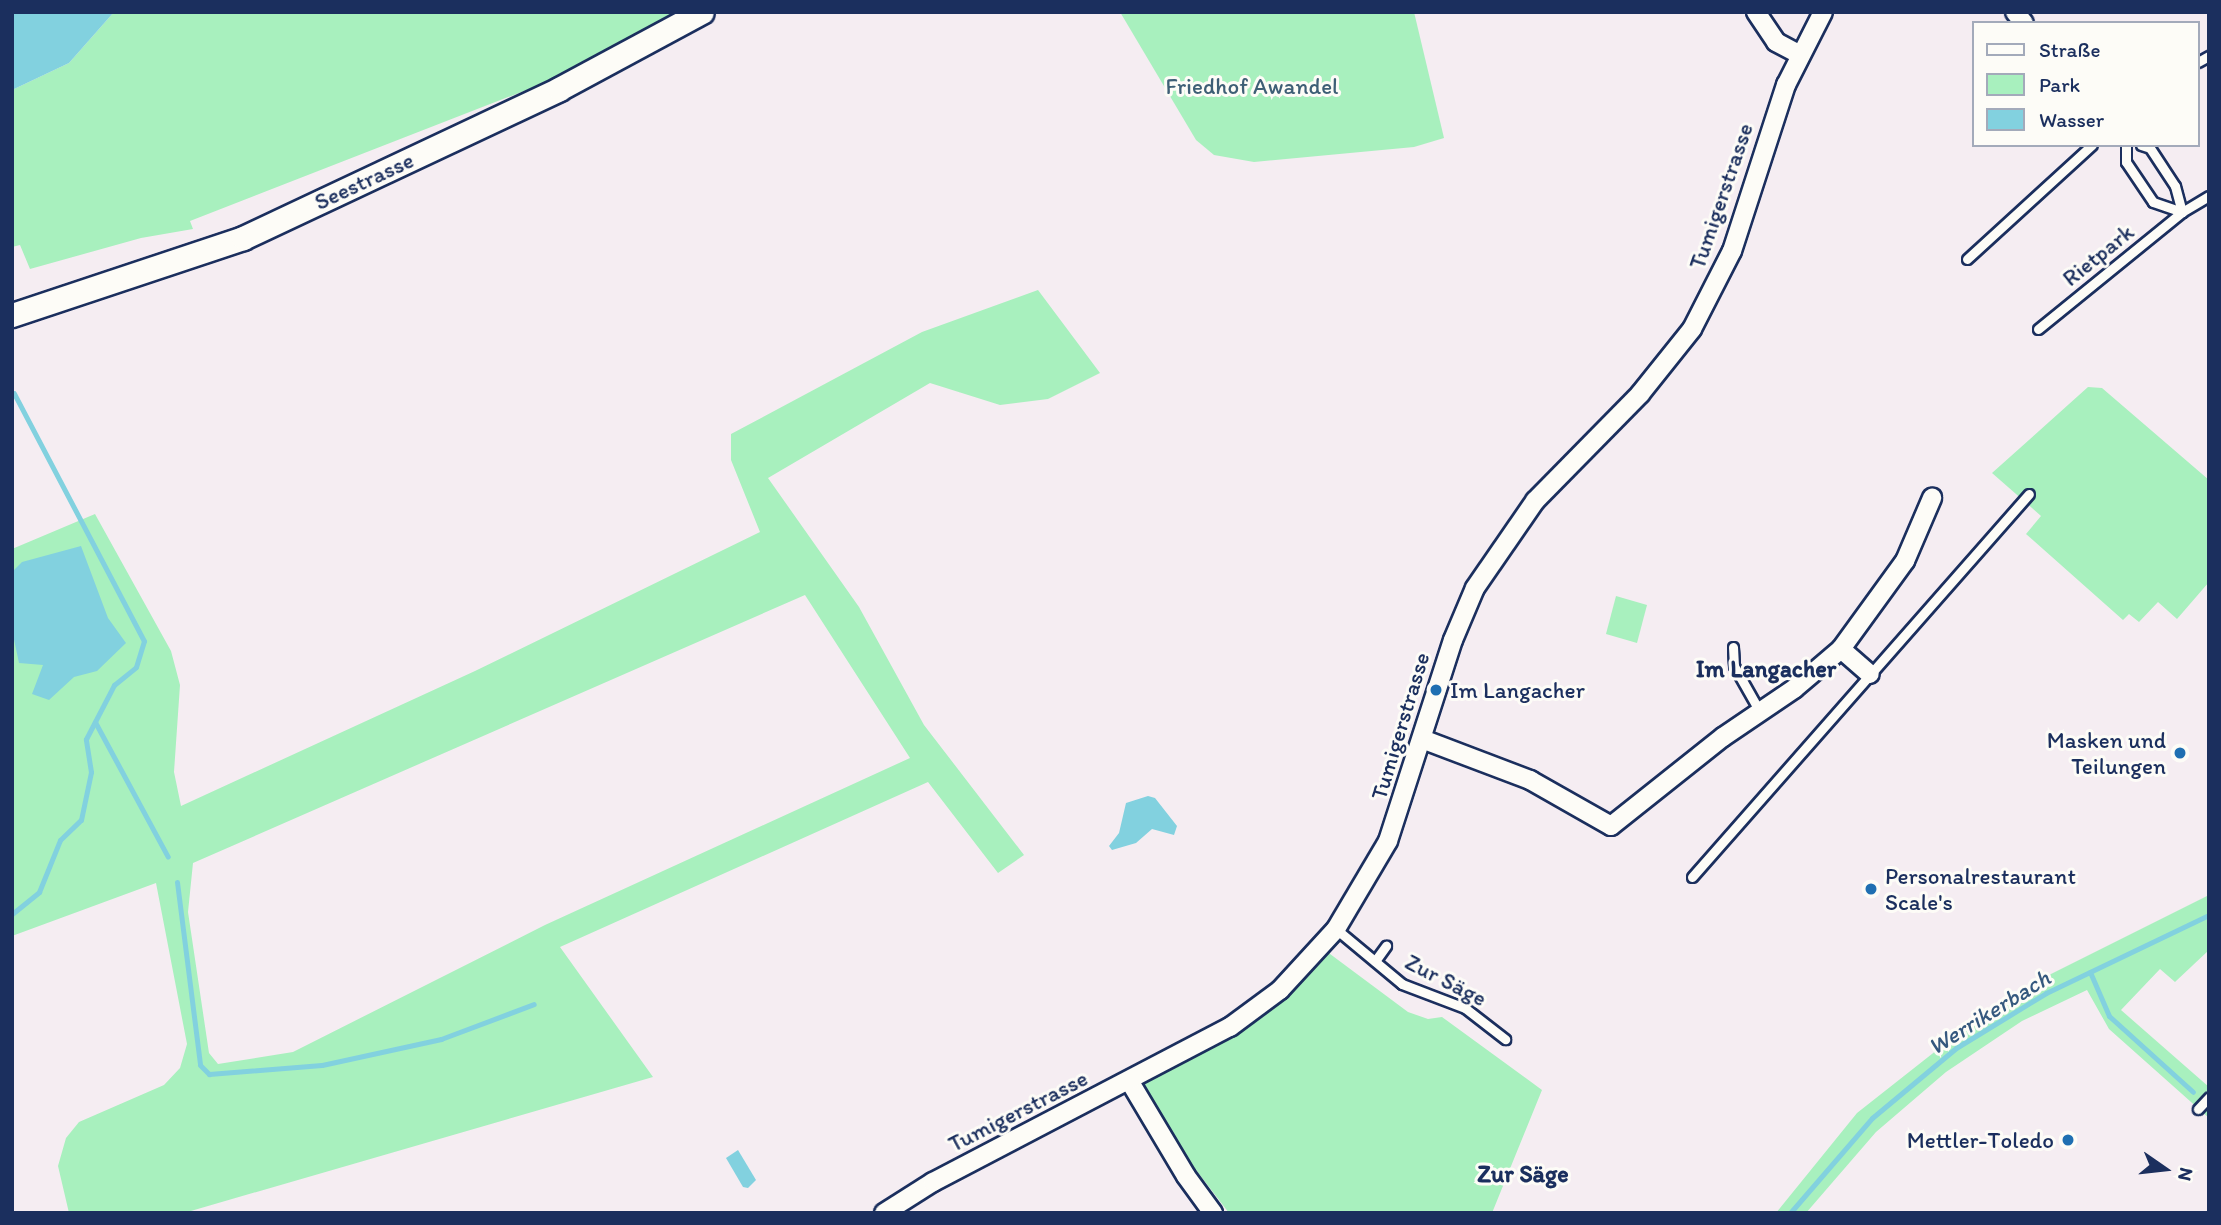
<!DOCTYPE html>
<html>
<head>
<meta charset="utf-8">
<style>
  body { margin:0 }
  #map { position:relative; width:2221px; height:1225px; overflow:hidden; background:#f5edf2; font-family:Itim,sans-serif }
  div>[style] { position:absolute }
  .green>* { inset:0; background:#a8f0be }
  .water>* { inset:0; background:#82d1df }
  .stream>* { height:5px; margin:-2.5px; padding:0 2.5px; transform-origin:2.5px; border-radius:2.5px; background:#82d1df }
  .roads { filter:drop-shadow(2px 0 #1b2f5e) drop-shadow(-2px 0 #1b2f5e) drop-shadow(0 2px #1b2f5e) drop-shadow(0 -2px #1b2f5e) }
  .service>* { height:9px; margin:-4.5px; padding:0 4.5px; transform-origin:4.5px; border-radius:4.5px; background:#fdfcf7 }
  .minor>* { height:18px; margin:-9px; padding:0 9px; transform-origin:9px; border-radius:9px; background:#fdfcf7 }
  .tertiary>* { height:23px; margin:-11.5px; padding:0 11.5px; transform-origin:11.5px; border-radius:11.5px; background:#fdfcf7 }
  .dots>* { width:19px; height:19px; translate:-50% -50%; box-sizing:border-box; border:4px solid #fdfcf7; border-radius:50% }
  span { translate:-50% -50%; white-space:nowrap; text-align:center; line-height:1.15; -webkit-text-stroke:6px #fdfcf7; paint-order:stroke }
  .park-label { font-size:23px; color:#3e5f76 }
  .street-label { font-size:23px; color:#1b2f5e }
  .poi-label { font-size:23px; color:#1b2f5e }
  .left { translate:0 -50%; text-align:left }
  .right { translate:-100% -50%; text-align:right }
  .neighbourhood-label { font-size:24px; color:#1b2f5e; font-weight:700 }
  .water-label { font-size:24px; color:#35587e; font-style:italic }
  .frame { position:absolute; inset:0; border:14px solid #1b2f5e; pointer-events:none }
  .legend { position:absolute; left:1972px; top:21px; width:228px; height:126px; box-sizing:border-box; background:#fdfcf7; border:2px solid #a3aaba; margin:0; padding:9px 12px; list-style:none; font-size:21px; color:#1b2f5e }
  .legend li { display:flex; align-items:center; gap:14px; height:35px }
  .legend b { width:35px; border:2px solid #a3aaba }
  .north { position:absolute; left:2130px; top:1134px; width:70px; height:70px; -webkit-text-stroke:5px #fdfcf7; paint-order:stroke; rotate:104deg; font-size:19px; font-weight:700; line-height:28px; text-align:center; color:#1b2f5e }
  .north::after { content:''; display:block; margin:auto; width:24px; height:32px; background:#1b2f5e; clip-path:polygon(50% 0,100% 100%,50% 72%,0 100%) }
</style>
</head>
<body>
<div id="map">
  <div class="green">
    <i style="clip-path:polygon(114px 12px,702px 12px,647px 43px,190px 221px,193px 229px,141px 238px,30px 269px,20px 245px,12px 247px,12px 90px,69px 63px)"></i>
    <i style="clip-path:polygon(1120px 12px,1414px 12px,1444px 138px,1414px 147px,1254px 162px,1214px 155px,1196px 140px)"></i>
    <i style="clip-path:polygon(evenodd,1038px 290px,1100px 373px,1048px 399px,1000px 405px,930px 383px,768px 478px,859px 607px,924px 725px,1024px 855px,998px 873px,928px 782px,560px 947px,653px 1077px,184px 1213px,69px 1213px,58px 1166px,66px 1138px,79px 1122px,164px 1085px,180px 1068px,187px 1044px,156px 883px,12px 936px,12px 549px,95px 514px,171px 651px,180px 685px,174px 772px,181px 806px,475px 671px,760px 532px,731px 460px,731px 434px,922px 332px,1038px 290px,805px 595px,910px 758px,545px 925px,293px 1052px,218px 1064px,209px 1053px,188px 912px,193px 863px,805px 595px)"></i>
    <i style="clip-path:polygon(2088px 387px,2102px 388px,2209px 480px,2209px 582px,2177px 619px,2158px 602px,2139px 622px,2129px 614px,2123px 620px,2026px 534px,2041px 516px,1992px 473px)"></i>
    <i style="clip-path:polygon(1616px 596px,1647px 605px,1637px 643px,1606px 634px)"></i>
    <i style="clip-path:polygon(2209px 895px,2209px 950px,2175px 982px,2160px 969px,2121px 1010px,2209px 1087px,2209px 1118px,2109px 1029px,2087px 990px,2022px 1021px,1946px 1072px,1876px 1132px,1806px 1213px,1776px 1213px,1857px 1113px,1970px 1024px,2051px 974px)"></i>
    <i style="clip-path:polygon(1322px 948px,1408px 1012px,1428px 1019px,1442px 1017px,1542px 1090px,1492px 1213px,1229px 1213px,1196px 1170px,1186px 1176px,1130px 1082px,1230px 1027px)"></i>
  </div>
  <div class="water">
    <i style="clip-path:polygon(12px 12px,114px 12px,69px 63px,12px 90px)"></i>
    <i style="clip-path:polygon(81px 546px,108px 618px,126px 643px,97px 671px,74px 677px,49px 700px,32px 694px,43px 665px,19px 663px,12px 630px,12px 572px,22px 562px)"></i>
    <i style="clip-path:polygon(1148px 796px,1155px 798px,1177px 826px,1174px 835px,1152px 829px,1136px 843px,1112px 850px,1109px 846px,1119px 833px,1126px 803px)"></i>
    <i style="clip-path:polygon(738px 1150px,756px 1180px,748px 1188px,743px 1187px,726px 1158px)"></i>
  </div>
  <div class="stream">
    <i style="left:95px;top:722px;width:153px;rotate:61.6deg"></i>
    <i style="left:177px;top:882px;width:184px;rotate:82.8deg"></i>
    <i style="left:200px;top:1065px;width:13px;rotate:45deg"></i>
    <i style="left:209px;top:1074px;width:113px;rotate:-4.6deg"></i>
    <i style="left:322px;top:1065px;width:122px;rotate:-12.3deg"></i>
    <i style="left:441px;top:1039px;width:99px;rotate:-20.6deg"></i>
    <i style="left:12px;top:914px;width:35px;rotate:-39deg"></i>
    <i style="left:39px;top:892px;width:56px;rotate:-68deg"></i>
    <i style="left:60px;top:840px;width:29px;rotate:-44deg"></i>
    <i style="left:81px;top:820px;width:49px;rotate:-78.2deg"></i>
    <i style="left:91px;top:772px;width:33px;rotate:-99deg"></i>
    <i style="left:86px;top:739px;width:61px;rotate:-62.6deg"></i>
    <i style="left:114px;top:685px;width:28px;rotate:-39deg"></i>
    <i style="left:136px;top:667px;width:27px;rotate:-73deg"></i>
    <i style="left:144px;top:641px;width:280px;rotate:-117.7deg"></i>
    <i style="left:2090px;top:972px;width:48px;rotate:66.6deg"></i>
    <i style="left:2109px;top:1016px;width:113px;rotate:42.1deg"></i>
    <i style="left:1790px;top:1213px;width:125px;rotate:-49.2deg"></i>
    <i style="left:1872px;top:1118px;width:109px;rotate:-39.8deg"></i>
    <i style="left:1956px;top:1048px;width:105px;rotate:-31.4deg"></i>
    <i style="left:2046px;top:993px;width:181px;rotate:-25.6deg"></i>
  </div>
  <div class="roads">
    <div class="service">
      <i style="left:2198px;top:62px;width:13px;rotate:-29deg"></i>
      <i style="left:2126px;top:145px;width:17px;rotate:90deg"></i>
      <i style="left:2126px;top:162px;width:48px;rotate:56deg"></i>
      <i style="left:2153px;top:202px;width:31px;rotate:19deg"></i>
      <i style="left:2141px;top:145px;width:9px;rotate:18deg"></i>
      <i style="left:2150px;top:148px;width:45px;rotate:56.7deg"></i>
      <i style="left:2175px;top:186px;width:27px;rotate:75deg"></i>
      <i style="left:1967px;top:259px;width:169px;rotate:-42.4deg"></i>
      <i style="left:2038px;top:329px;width:186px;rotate:-39.1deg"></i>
      <i style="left:2182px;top:212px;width:31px;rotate:-31deg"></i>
      <i style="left:1733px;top:647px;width:19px;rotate:87deg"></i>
      <i style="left:1734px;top:666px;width:53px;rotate:60.5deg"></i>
      <i style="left:1692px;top:877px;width:510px;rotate:-48.66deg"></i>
      <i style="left:1336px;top:929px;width:86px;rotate:39.8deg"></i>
      <i style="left:1402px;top:984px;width:67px;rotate:20.9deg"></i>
      <i style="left:1465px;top:1008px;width:51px;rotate:37.8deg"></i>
      <i style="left:1375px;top:961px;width:19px;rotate:-54deg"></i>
      <i style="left:2198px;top:1109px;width:16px;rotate:-47deg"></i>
    </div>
    <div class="minor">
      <i style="left:1756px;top:12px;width:36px;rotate:56deg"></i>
      <i style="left:1776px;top:42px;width:27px;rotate:28deg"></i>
      <i style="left:2015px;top:12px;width:14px;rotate:51deg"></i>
      <i style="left:1841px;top:649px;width:38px;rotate:41deg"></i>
      <i style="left:1422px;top:739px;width:116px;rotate:20.8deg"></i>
      <i style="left:1530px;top:780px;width:93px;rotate:29.6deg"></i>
      <i style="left:1611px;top:826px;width:143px;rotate:-38.5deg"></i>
      <i style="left:1723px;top:737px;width:86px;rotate:-34.1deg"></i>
      <i style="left:1794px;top:689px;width:62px;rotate:-40.4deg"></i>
      <i style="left:1841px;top:649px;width:109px;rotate:-54deg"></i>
      <i style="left:1905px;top:561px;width:69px;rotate:-66.8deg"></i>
      <i style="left:1130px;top:1082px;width:109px;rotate:59.2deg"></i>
      <i style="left:1186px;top:1176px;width:46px;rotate:53.9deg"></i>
      <i style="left:884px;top:1213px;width:58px;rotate:-32.3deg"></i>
      <i style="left:933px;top:1182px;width:335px;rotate:-27.6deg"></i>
      <i style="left:1230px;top:1027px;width:62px;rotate:-36.5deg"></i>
      <i style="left:1280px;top:990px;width:83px;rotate:-47.4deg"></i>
      <i style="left:1336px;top:929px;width:102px;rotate:-59.4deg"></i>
      <i style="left:1388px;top:841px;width:211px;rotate:-72.1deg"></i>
      <i style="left:1453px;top:640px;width:56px;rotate:-67.1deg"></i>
      <i style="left:1475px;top:588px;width:106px;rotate:-55.4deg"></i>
      <i style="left:1535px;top:501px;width:150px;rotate:-45.5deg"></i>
      <i style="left:1640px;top:394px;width:83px;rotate:-51.3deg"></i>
      <i style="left:1692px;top:329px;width:88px;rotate:-62.9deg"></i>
      <i style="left:1732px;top:251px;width:175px;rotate:-72deg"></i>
      <i style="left:1786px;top:85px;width:82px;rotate:-63.1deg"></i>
    </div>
    <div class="tertiary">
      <i style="left:12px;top:315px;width:243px;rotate:-18.4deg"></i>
      <i style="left:243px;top:238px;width:349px;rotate:-25.2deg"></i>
      <i style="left:559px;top:89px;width:162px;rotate:-28.3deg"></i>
    </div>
  </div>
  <div class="dots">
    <i style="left:1436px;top:690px;background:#1f6fb2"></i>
    <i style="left:2180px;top:753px;background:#1f6fb2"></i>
    <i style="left:1871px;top:889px;background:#1f6fb2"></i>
    <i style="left:2068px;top:1140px;background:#1f6fb2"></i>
  </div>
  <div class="park-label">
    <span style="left:1252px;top:86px">Friedhof Awandel</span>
  </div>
  <div class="street-label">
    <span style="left:364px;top:181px;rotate:-25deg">Seestrasse</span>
    <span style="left:1721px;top:196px;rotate:-71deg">Tumigerstrasse</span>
    <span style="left:2098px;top:255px;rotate:-39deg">Rietpark</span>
    <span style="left:1400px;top:726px;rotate:-73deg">Tumigerstrasse</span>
    <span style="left:1446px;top:980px;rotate:27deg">Zur Säge</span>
    <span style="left:1018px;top:1111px;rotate:-27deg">Tumigerstrasse</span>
  </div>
  <div class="poi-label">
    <span class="left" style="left:1450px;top:690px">Im Langacher</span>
    <span class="right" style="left:2166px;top:753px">Masken und<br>Teilungen</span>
    <span class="left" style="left:1885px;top:889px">Personalrestaurant<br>Scale's</span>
    <span class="right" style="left:2054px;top:1140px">Mettler-Toledo</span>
  </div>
  <div class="neighbourhood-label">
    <span style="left:1766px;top:669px">Im Langacher</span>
    <span style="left:1523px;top:1174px">Zur Säge</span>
  </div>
  <div class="water-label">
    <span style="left:1989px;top:1012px;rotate:-32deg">Werrikerbach</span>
  </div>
  <div class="frame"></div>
  <ul class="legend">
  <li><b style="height:9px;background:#fdfcf7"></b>Straße</li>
  <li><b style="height:19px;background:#a8f0be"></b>Park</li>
  <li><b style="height:19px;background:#82d1df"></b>Wasser</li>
  </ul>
  <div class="north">N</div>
</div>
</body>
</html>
